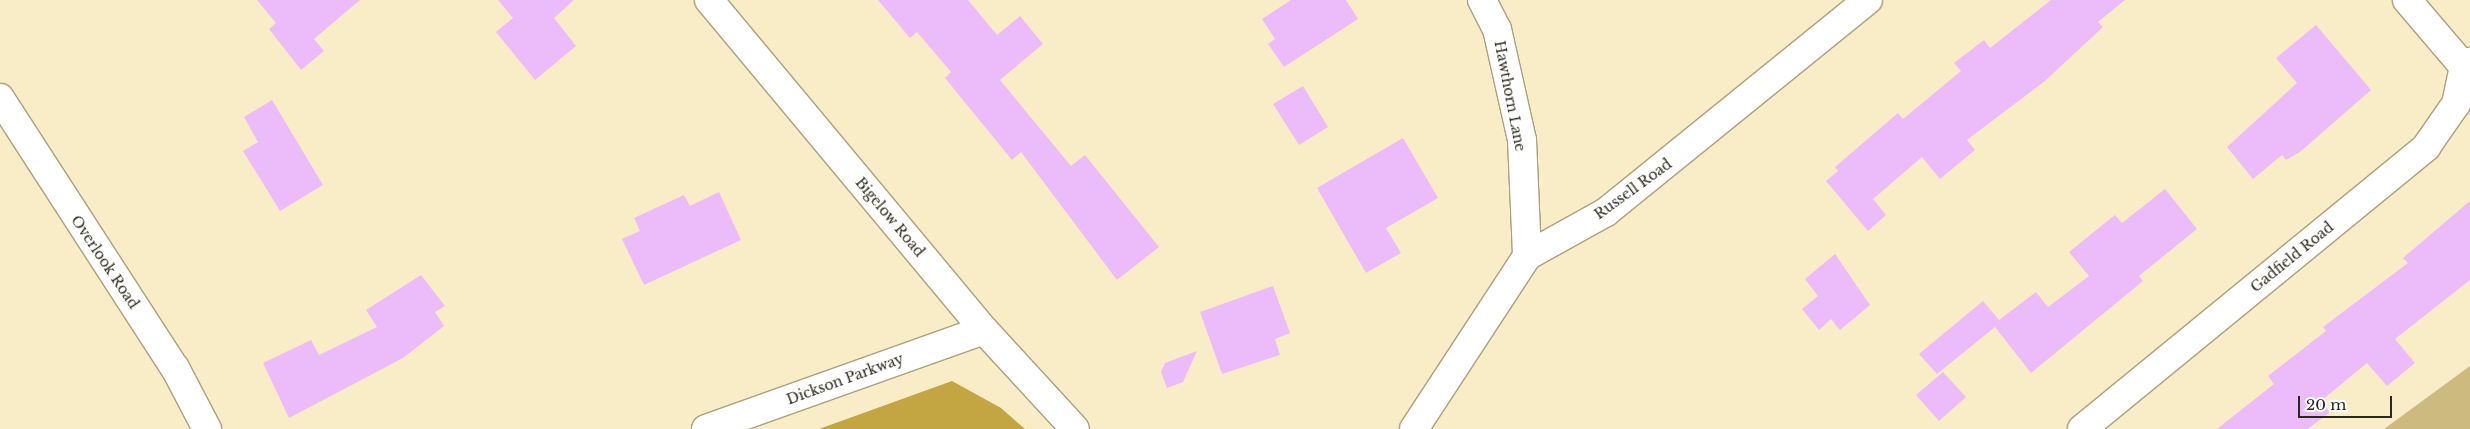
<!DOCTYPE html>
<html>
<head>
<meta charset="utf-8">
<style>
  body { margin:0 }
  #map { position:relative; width:2470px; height:429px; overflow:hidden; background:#f9edc8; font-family:"Libre Baskerville",serif }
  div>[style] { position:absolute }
  .green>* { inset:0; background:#cdba7f }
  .forest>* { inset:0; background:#c3a542 }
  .building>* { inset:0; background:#ebbcf9 }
  .roads { filter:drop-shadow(1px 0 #aba07d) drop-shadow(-1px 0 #aba07d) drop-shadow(0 1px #aba07d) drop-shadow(0 -1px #aba07d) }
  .minor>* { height:28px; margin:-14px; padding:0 14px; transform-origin:14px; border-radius:14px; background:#fff }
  span { translate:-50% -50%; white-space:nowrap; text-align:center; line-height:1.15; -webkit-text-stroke:4px #fff; paint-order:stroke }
  .street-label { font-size:14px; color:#2b2719 }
  .scale { position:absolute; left:2298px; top:396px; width:94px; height:22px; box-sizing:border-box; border:2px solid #2b2719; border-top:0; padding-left:6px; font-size:15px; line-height:18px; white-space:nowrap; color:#2b2719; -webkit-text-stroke:4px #fff; paint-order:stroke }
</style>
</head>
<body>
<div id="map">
  <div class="green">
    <i style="clip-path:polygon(2470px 366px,2470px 429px,2384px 429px)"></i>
  </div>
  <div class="forest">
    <i style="clip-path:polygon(952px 381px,1001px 408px,1025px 429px,819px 429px)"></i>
  </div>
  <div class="building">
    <i style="clip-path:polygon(257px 0,360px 0,314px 39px,324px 51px,301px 70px,269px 29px,276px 23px)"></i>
    <i style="clip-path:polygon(498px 0,574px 0,554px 18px,576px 46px,535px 80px,496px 32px,513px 18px)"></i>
    <i style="clip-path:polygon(878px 0,968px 0,997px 35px,1020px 16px,1043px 44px,1000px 80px,1071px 166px,1085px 155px,1159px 247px,1117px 280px,1021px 152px,1012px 160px,945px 78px,951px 72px,917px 32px,910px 38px)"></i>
    <i style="clip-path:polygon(1291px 0,1346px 0,1358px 19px,1284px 67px,1268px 44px,1275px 39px,1262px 19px)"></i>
    <i style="clip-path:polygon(2051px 0,2125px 0,2098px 22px,2103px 27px,2045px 81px,1967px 140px,1975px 150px,1940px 179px,1922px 157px,1873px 199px,1886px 215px,1868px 231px,1826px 181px,1838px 171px,1835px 167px,1898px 113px,1903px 119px,1961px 71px,1954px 63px,1984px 40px,1990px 48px)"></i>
    <i style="clip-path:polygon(2316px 25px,2371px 90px,2300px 152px,2286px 160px,2282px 155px,2253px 179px,2227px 147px,2297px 83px,2276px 58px)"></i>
    <i style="clip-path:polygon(1303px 86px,1328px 127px,1299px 145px,1273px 104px)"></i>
    <i style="clip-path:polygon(272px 100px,323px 185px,280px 211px,243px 151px,258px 142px,244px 117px)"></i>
    <i style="clip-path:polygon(1403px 138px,1438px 198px,1386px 228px,1401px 253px,1366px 273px,1317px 188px)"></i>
    <i style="clip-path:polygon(2165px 189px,2197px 229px,2139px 276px,2143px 281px,2031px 373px,1995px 327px,1937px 374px,1919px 354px,1983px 301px,1999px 320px,2036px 292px,2048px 307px,2089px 276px,2069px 252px,2115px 215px,2122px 223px)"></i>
    <i style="clip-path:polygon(719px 192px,741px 240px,644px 285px,622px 239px,640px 231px,634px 218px,684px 195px,690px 206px)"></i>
    <i style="clip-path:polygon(2470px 201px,2470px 280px,2395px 339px,2415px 363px,2387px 386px,2367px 363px,2321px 401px,2330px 412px,2308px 429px,2217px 429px,2274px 384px,2268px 376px,2326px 331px,2323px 327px,2408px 263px,2403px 258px)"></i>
    <i style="clip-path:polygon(1835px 254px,1870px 305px,1840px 330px,1831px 319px,1819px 330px,1802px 309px,1818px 296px,1805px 279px)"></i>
    <i style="clip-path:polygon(421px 275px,445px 306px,435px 312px,444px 326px,403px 358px,289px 418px,263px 363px,311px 340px,319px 355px,377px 327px,366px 310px)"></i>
    <i style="clip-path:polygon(1273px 286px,1290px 333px,1275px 339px,1280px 355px,1222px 374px,1200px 312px)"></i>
    <i style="clip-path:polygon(1197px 351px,1183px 382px,1167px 388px,1161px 372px,1165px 363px)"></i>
    <i style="clip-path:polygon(1943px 372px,1966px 397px,1939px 421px,1916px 395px)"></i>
  </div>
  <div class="roads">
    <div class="minor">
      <i style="left:709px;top:0;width:430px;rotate:50.2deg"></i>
      <i style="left:984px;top:330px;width:134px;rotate:47.4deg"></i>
      <i style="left:1482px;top:0;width:33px;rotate:63deg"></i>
      <i style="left:1497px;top:29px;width:114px;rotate:77.3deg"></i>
      <i style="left:1522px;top:140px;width:116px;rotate:87.5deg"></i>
      <i style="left:2407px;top:0;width:88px;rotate:49.6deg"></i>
      <i style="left:0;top:98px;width:322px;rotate:57.1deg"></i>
      <i style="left:175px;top:368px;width:69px;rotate:62.3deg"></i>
      <i style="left:706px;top:429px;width:295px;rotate:-19.6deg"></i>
      <i style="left:1414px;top:429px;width:207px;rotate:-56.8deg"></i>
      <i style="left:1527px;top:256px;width:90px;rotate:-29.1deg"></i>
      <i style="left:1606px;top:212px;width:337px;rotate:-39deg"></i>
      <i style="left:2082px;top:429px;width:445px;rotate:-39.3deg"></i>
      <i style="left:2426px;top:147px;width:52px;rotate:-55.1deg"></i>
      <i style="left:2456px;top:104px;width:38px;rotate:-78deg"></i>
      <i style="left:2464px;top:67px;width:8px;rotate:-40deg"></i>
    </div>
  </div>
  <div class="street-label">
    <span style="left:1510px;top:96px;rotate:79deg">Hawthorn Lane</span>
    <span style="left:1633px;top:189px;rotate:-36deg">Russell Road</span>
    <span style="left:890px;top:217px;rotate:50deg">Bigelow Road</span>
    <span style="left:2292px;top:257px;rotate:-39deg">Gadfield Road</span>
    <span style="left:105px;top:262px;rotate:56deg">Overlook Road</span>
    <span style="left:845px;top:379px;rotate:-20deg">Dickson Parkway</span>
  </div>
  <div class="scale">20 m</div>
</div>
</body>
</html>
